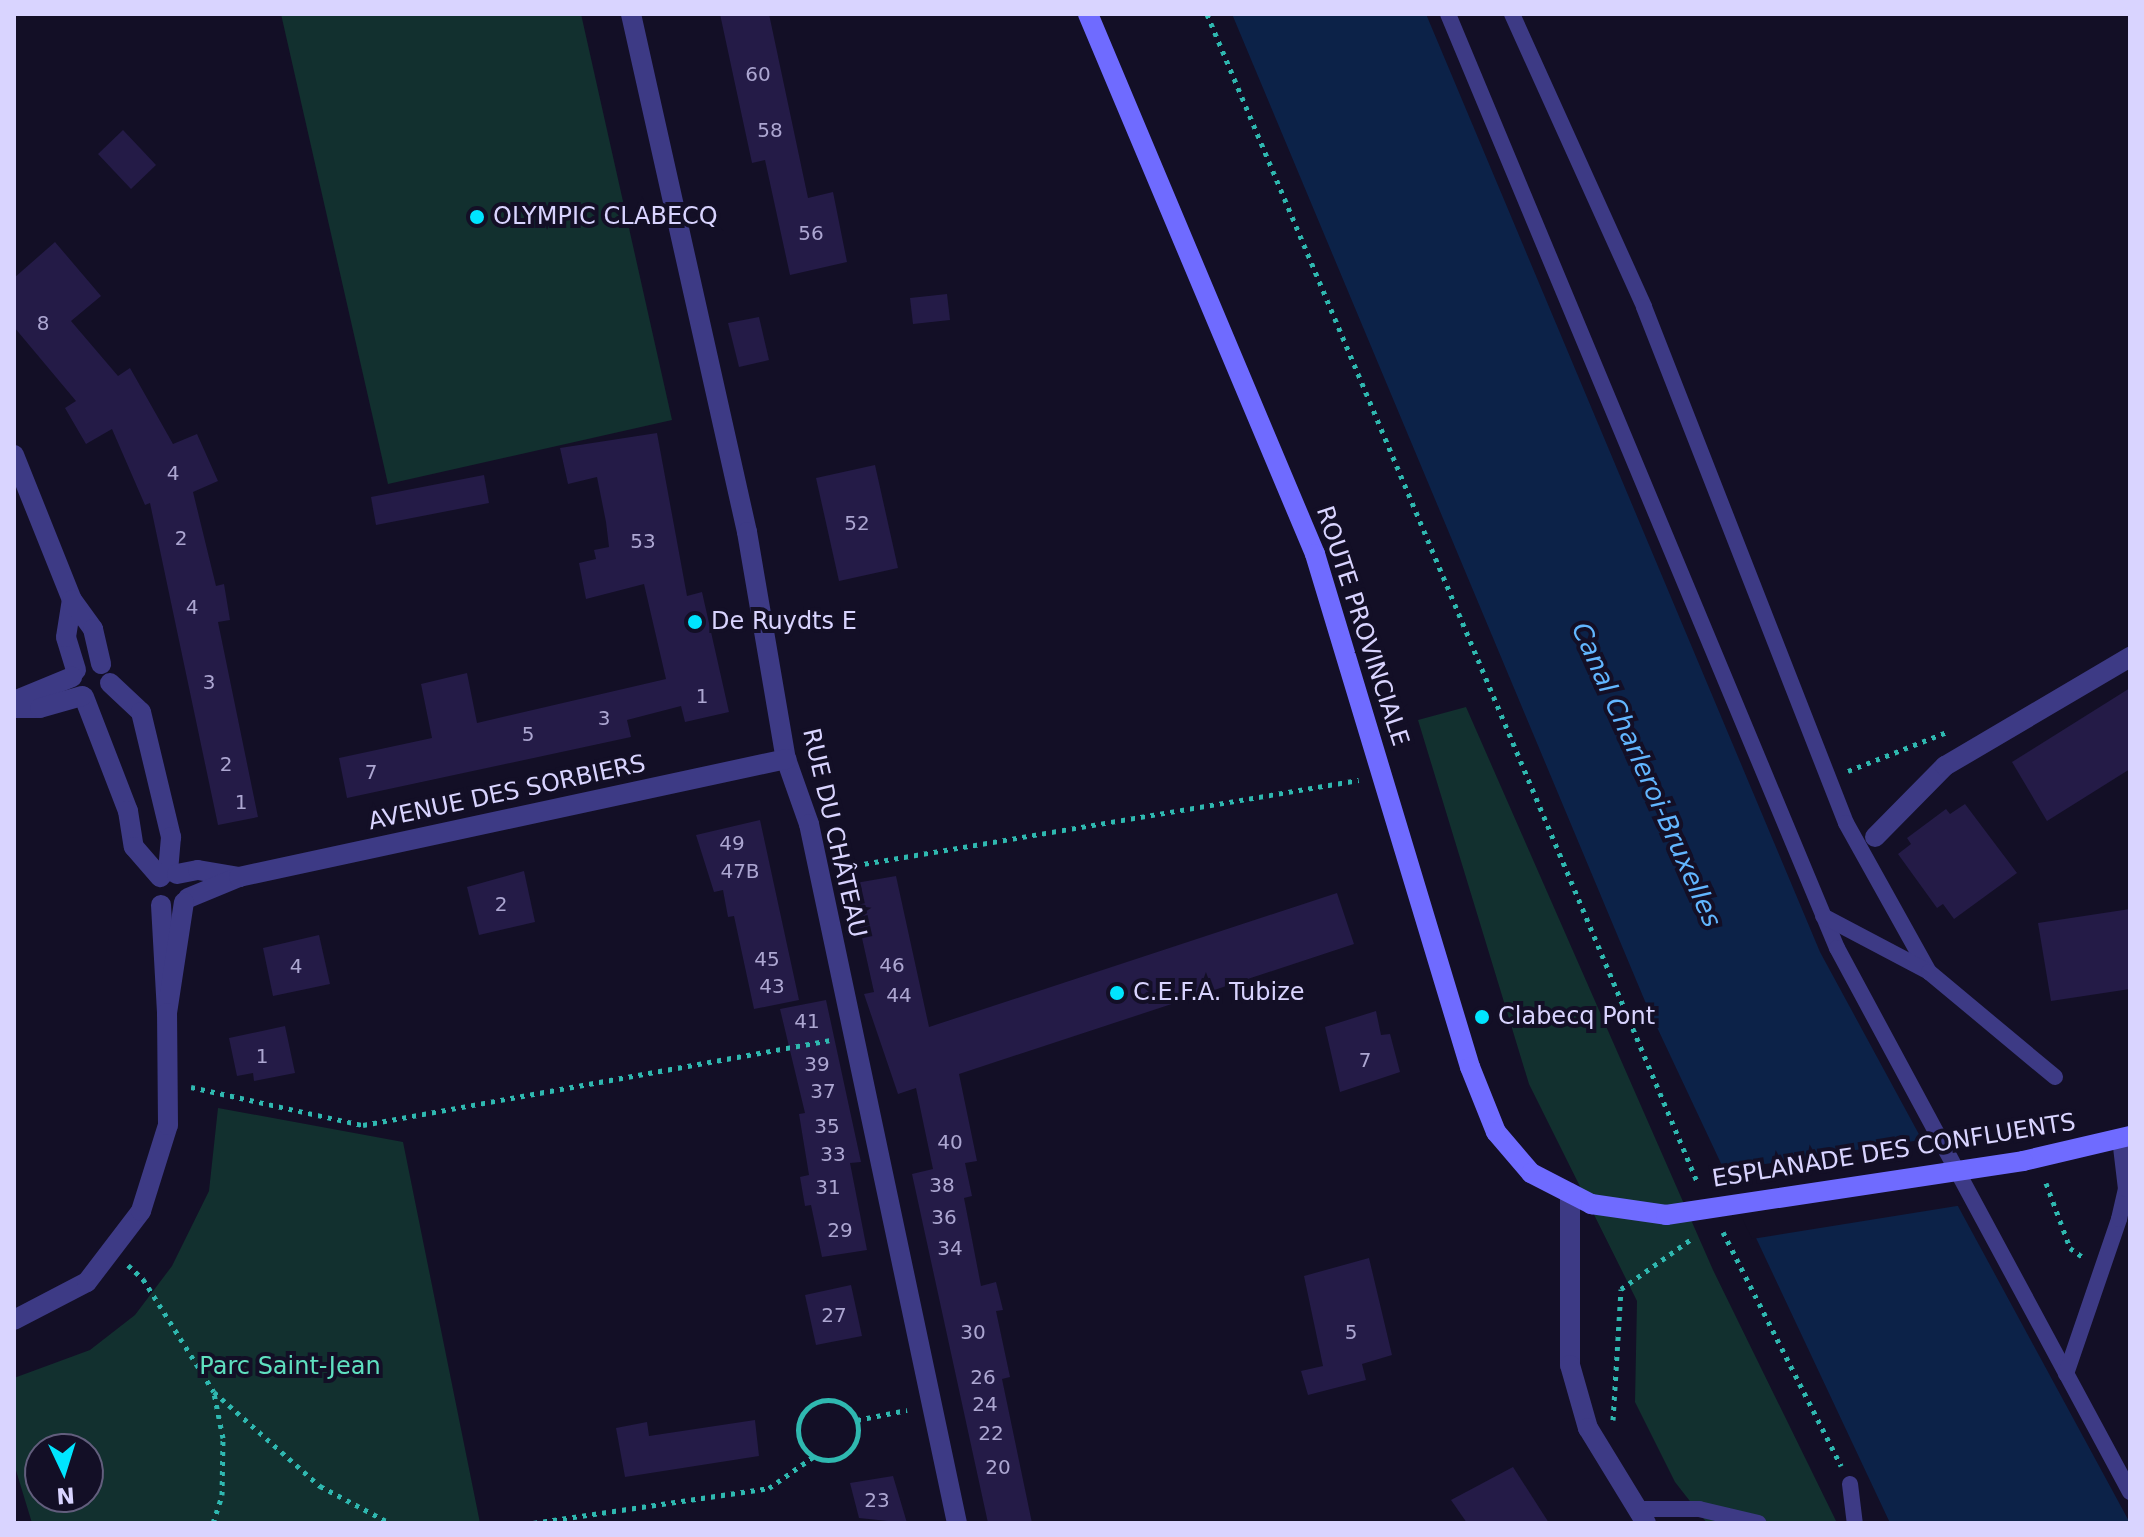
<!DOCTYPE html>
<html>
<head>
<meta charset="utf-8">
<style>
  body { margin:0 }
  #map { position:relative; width:2144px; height:1537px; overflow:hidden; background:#130f26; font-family:"DejaVu Sans",sans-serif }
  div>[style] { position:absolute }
  .green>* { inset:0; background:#12302f }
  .water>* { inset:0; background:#0c2248 }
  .pier>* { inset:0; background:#130f26 }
  .building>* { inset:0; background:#241b47 }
  .path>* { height:5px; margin-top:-2.5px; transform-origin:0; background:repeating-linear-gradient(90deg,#2fb8b0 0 4px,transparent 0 10px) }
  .path>.ring { margin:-2.5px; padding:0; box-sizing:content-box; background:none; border:5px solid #2fb8b0; border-radius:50% }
  .service>* { height:16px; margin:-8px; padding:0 8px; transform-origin:8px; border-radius:8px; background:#3d3a85 }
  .minor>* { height:20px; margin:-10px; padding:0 10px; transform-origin:10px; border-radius:10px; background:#3d3a85 }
  .tertiary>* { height:20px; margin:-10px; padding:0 10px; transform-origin:10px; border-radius:10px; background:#3d3a85 }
  .secondary>* { height:20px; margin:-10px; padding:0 10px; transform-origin:10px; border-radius:10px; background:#6f6bff }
  .secondary-bridge>* { height:20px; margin:-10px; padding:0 10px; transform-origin:10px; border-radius:10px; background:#6f6bff }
  .dots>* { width:22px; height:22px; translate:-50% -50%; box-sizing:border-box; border:4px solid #130f26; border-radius:50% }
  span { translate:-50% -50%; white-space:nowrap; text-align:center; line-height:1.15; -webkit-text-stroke:8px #130f26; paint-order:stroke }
  .number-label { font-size:20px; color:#aca6d1 }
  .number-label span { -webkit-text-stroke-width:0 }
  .poi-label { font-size:24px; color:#d9d4ff }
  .left { translate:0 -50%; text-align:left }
  .street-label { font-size:24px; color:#d9d4ff }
  .park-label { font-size:24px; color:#5fe0c0 }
  .water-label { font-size:26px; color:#62b6ff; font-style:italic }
  .frame { position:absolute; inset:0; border:16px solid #d9d4ff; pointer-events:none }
  .north { position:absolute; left:24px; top:1433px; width:80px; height:80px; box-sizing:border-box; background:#130f26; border:2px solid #625e7d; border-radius:50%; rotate:176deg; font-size:22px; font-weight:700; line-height:32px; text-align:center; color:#d9d4ff }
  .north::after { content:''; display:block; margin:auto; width:28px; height:36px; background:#00e5ff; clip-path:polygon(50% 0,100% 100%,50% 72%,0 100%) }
</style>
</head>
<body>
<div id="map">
  <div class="green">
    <i style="clip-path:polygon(281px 14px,581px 14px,672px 420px,388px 484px)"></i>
    <i style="clip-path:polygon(1466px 707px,1713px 1270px,1837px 1523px,1707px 1523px,1675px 1482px,1635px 1402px,1637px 1301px,1529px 1084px,1418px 720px)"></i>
    <i style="clip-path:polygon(evenodd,218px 1108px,403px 1142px,480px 1523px,32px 1523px,14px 1464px,14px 1378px,90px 1350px,135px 1315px,172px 1266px,209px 1191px,218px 1108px,88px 1449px,88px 1497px,40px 1497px,40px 1449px,88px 1449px)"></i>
  </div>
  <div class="water">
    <i style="clip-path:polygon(1232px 14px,1426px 14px,1820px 952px,2130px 1523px,1890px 1523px,1647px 1006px)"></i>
  </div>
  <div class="pier">
    <i style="clip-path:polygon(1927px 1139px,1963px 1205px,1752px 1239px,1720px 1171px)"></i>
  </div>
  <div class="building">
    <i style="clip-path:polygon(720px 14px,769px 14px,808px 198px,833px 192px,847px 262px,790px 275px,765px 160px,752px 163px)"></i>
    <i style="clip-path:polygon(123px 130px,156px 165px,131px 189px,98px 154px)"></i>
    <i style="clip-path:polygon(55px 242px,101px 296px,71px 321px,118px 376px,130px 368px,173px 444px,197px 434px,218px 481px,193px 492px,216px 586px,224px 584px,230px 620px,218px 622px,258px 817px,218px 825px,150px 503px,145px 505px,112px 429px,86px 444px,65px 408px,76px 401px,14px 327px,14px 278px)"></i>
    <i style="clip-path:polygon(947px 294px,950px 320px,913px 324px,910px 298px)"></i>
    <i style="clip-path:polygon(759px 317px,769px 360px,739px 367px,728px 323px)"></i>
    <i style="clip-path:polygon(657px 433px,687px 596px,702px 592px,729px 712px,685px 722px,681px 706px,627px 720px,631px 737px,347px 798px,339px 758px,432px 738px,421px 684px,467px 673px,477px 723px,666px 679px,644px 584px,586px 599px,579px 563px,596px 559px,594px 550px,609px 547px,606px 522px,597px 477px,568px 484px,560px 448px)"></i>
    <i style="clip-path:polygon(875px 465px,898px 568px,839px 581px,816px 478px)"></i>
    <i style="clip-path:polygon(484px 475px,489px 503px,376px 525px,371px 497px)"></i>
    <i style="clip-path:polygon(2130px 688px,2130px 769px,2047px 821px,2012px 762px)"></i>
    <i style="clip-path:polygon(1965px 804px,2017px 873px,1954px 919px,1943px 904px,1937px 908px,1898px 854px,1911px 844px,1907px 838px,1946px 809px,1950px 814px)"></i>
    <i style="clip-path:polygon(760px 820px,799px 1000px,754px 1009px,734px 916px,728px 917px,723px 890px,714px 892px,696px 835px)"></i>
    <i style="clip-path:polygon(524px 871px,535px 922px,479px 935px,467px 887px)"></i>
    <i style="clip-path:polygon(896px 876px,929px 1027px,1337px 893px,1354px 944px,959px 1074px,977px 1161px,965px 1163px,972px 1196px,964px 1198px,981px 1286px,996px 1282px,1003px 1310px,996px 1311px,1010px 1377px,1002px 1379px,1032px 1523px,988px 1523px,912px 1174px,933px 1169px,916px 1088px,898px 1094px,864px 994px,874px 992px,850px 884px)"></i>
    <i style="clip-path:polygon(2130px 909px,2130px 989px,2051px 1001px,2038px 923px)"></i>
    <i style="clip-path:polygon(319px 935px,330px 984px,273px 996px,263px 948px)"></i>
    <i style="clip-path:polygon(826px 1000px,861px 1162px,850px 1163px,867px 1250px,822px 1257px,811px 1205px,805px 1206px,800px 1177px,809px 1175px,799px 1114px,805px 1113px,780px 1009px)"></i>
    <i style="clip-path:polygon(1376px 1011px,1381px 1035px,1390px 1034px,1400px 1072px,1340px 1092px,1325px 1027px)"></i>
    <i style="clip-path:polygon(285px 1026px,295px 1073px,254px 1081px,253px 1073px,237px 1076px,229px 1038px)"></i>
    <i style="clip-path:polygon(1369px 1258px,1392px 1355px,1362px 1364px,1366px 1380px,1308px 1395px,1301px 1371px,1323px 1366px,1304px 1276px)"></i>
    <i style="clip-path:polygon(851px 1285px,862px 1336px,816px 1345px,805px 1295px)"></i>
    <i style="clip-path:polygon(755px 1420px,759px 1456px,625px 1477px,616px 1428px,647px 1422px,649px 1436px)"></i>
    <i style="clip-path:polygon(1513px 1467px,1549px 1523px,1467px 1523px,1451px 1500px)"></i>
    <i style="clip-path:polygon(893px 1476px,907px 1523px,859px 1518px,850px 1483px)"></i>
  </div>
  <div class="path">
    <i style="left:1207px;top:14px;width:1269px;rotate:67.23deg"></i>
    <i style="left:1848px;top:771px;width:106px;rotate:-21.5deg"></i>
    <i style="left:845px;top:867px;width:521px;rotate:-9.61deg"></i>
    <i style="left:191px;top:1087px;width:176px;rotate:12.5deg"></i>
    <i style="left:363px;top:1125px;width:474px;rotate:-10.3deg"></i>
    <i style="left:2046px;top:1183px;width:69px;rotate:69.7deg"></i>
    <i style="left:2070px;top:1248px;width:16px;rotate:35deg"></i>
    <i style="left:1723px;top:1232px;width:262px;rotate:63.2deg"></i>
    <i style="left:128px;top:1265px;width:21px;rotate:43deg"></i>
    <i style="left:143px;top:1279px;width:133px;rotate:57.9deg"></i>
    <i style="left:214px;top:1392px;width:142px;rotate:41.6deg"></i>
    <i style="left:320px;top:1486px;width:79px;rotate:27.9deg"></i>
    <i class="ring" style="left:798px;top:1400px;width:55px;height:55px"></i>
    <i style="left:857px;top:1420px;width:51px;rotate:-11.3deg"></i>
    <i style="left:1613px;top:1420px;width:131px;rotate:-86.5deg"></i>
    <i style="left:1621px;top:1289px;width:85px;rotate:-35.4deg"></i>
    <i style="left:213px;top:1523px;width:29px;rotate:-72deg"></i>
    <i style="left:222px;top:1495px;width:57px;rotate:-89deg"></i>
    <i style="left:223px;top:1438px;width:46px;rotate:-101.3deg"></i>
    <i style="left:533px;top:1523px;width:239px;rotate:-8.4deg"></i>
    <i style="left:769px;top:1488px;width:54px;rotate:-35.2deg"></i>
  </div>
  <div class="service">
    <i style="left:1448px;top:14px;width:1012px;rotate:67.39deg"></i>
    <i style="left:1837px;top:948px;width:618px;rotate:61.69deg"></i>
    <i style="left:1512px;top:14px;width:321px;rotate:65.7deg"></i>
    <i style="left:1644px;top:307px;width:554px;rotate:68.62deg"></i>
    <i style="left:1846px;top:823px;width:171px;rotate:60.9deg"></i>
    <i style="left:1823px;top:916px;width:120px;rotate:27.8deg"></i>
    <i style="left:1929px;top:972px;width:164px;rotate:39.8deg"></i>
    <i style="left:2066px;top:1374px;width:164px;rotate:-71.1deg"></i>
    <i style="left:2119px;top:1219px;width:31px;rotate:-77deg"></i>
    <i style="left:2126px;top:1189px;width:50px;rotate:-96.8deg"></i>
    <i style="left:1850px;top:1484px;width:39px;rotate:83deg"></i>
    <i style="left:1639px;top:1509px;width:60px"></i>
    <i style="left:1699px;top:1509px;width:61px;rotate:13.3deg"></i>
  </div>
  <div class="minor">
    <i style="left:631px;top:14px;width:531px;rotate:77.38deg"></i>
    <i style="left:747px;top:532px;width:230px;rotate:80.3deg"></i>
    <i style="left:786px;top:759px;width:69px;rotate:70.5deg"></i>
    <i style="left:809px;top:824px;width:714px;rotate:78.05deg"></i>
    <i style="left:14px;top:455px;width:156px;rotate:68.2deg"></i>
    <i style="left:76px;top:670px;width:34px;rotate:-107deg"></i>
    <i style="left:66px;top:637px;width:37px;rotate:-81deg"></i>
    <i style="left:72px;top:600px;width:36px;rotate:54deg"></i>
    <i style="left:93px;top:629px;width:36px;rotate:77deg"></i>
    <i style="left:110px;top:683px;width:42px;rotate:43.1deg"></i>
    <i style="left:141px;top:712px;width:129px;rotate:76.5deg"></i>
    <i style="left:171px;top:837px;width:35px;rotate:95deg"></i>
    <i style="left:84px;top:697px;width:122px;rotate:68.9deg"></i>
    <i style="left:128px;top:811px;width:36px;rotate:81deg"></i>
    <i style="left:134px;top:847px;width:40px;rotate:49deg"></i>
    <i style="left:14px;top:701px;width:63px;rotate:-22.5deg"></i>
    <i style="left:14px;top:708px;width:26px"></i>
    <i style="left:40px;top:708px;width:44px;rotate:-15.9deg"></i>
    <i style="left:1875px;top:837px;width:100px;rotate:-45.4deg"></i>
    <i style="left:1945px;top:766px;width:215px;rotate:-30.5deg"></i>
    <i style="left:177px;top:874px;width:21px;rotate:-11deg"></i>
    <i style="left:198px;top:870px;width:42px;rotate:9.7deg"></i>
    <i style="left:239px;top:877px;width:55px;rotate:157.6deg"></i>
    <i style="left:239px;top:877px;width:560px;rotate:-12.17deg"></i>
    <i style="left:161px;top:905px;width:108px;rotate:86.8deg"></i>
    <i style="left:167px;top:1013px;width:112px;rotate:-81.3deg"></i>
    <i style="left:14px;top:1320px;width:82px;rotate:-27.5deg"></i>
    <i style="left:87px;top:1282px;width:89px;rotate:-52.7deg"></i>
    <i style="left:141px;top:1211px;width:90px;rotate:-72.6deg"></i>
    <i style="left:168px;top:1125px;width:112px;rotate:-90.5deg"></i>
  </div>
  <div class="tertiary">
    <i style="left:1570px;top:1193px;width:172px;rotate:90deg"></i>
    <i style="left:1570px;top:1365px;width:66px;rotate:74.1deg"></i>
    <i style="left:1588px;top:1428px;width:111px;rotate:58.6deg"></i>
  </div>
  <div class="secondary">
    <i style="left:1088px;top:14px;width:586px;rotate:67.2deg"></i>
    <i style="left:1315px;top:554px;width:536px;rotate:73.19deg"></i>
    <i style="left:1470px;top:1067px;width:70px;rotate:68.2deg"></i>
    <i style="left:1496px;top:1132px;width:54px;rotate:49.5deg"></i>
    <i style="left:1531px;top:1173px;width:68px;rotate:27.3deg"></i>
    <i style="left:1591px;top:1204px;width:76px;rotate:8.3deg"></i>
    <i style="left:2023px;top:1161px;width:110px;rotate:-13.2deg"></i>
  </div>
  <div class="secondary-bridge">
    <i style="left:1666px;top:1215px;width:361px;rotate:-8.6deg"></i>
  </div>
  <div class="dots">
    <i style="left:477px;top:217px;background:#00e5ff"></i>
    <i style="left:695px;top:622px;background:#00e5ff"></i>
    <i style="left:1117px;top:993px;background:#00e5ff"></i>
    <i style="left:1482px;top:1017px;background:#00e5ff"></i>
  </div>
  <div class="number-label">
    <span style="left:758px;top:74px">60</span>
    <span style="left:770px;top:130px">58</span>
    <span style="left:811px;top:233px">56</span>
    <span style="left:43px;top:323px">8</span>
    <span style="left:173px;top:473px">4</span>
    <span style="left:857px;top:523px">52</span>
    <span style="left:181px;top:538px">2</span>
    <span style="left:643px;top:541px">53</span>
    <span style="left:192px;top:607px">4</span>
    <span style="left:209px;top:682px">3</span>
    <span style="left:702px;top:696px">1</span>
    <span style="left:604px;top:718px">3</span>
    <span style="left:528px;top:734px">5</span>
    <span style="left:226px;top:764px">2</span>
    <span style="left:371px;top:772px">7</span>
    <span style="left:241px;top:802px">1</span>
    <span style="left:732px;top:843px">49</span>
    <span style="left:740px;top:871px">47B</span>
    <span style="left:501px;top:904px">2</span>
    <span style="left:767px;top:959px">45</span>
    <span style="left:892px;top:965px">46</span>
    <span style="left:296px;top:966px">4</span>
    <span style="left:772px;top:986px">43</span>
    <span style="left:899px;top:995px">44</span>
    <span style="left:807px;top:1021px">41</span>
    <span style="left:262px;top:1056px">1</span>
    <span style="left:1365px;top:1060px">7</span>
    <span style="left:817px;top:1064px">39</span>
    <span style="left:823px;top:1091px">37</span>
    <span style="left:827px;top:1126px">35</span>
    <span style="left:950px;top:1142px">40</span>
    <span style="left:833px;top:1154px">33</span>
    <span style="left:942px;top:1185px">38</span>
    <span style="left:828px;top:1187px">31</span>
    <span style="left:944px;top:1217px">36</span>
    <span style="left:840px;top:1230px">29</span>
    <span style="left:950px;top:1248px">34</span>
    <span style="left:834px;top:1315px">27</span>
    <span style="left:973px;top:1332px">30</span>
    <span style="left:1351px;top:1332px">5</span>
    <span style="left:983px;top:1377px">26</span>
    <span style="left:985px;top:1404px">24</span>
    <span style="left:991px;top:1433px">22</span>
    <span style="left:998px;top:1467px">20</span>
    <span style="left:877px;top:1500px">23</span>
  </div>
  <div class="poi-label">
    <span class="left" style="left:493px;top:217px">OLYMPIC CLABECQ</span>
    <span class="left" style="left:711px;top:622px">De Ruydts E</span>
    <span class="left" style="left:1133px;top:993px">C.E.F.A. Tubize</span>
    <span class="left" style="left:1498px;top:1017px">Clabecq Pont</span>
  </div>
  <div class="street-label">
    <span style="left:1362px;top:626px;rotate:72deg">ROUTE PROVINCIALE</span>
    <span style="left:507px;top:793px;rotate:-12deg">AVENUE DES SORBIERS</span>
    <span style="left:834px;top:833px;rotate:77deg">RUE DU CHÂTEAU</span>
    <span style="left:1894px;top:1151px;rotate:-9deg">ESPLANADE DES CONFLUENTS</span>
  </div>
  <div class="park-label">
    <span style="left:290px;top:1367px">Parc Saint-Jean</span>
  </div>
  <div class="water-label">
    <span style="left:1646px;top:775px;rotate:66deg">Canal Charleroi-Bruxelles</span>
  </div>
  <div class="frame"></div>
  <div class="north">N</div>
</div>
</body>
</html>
